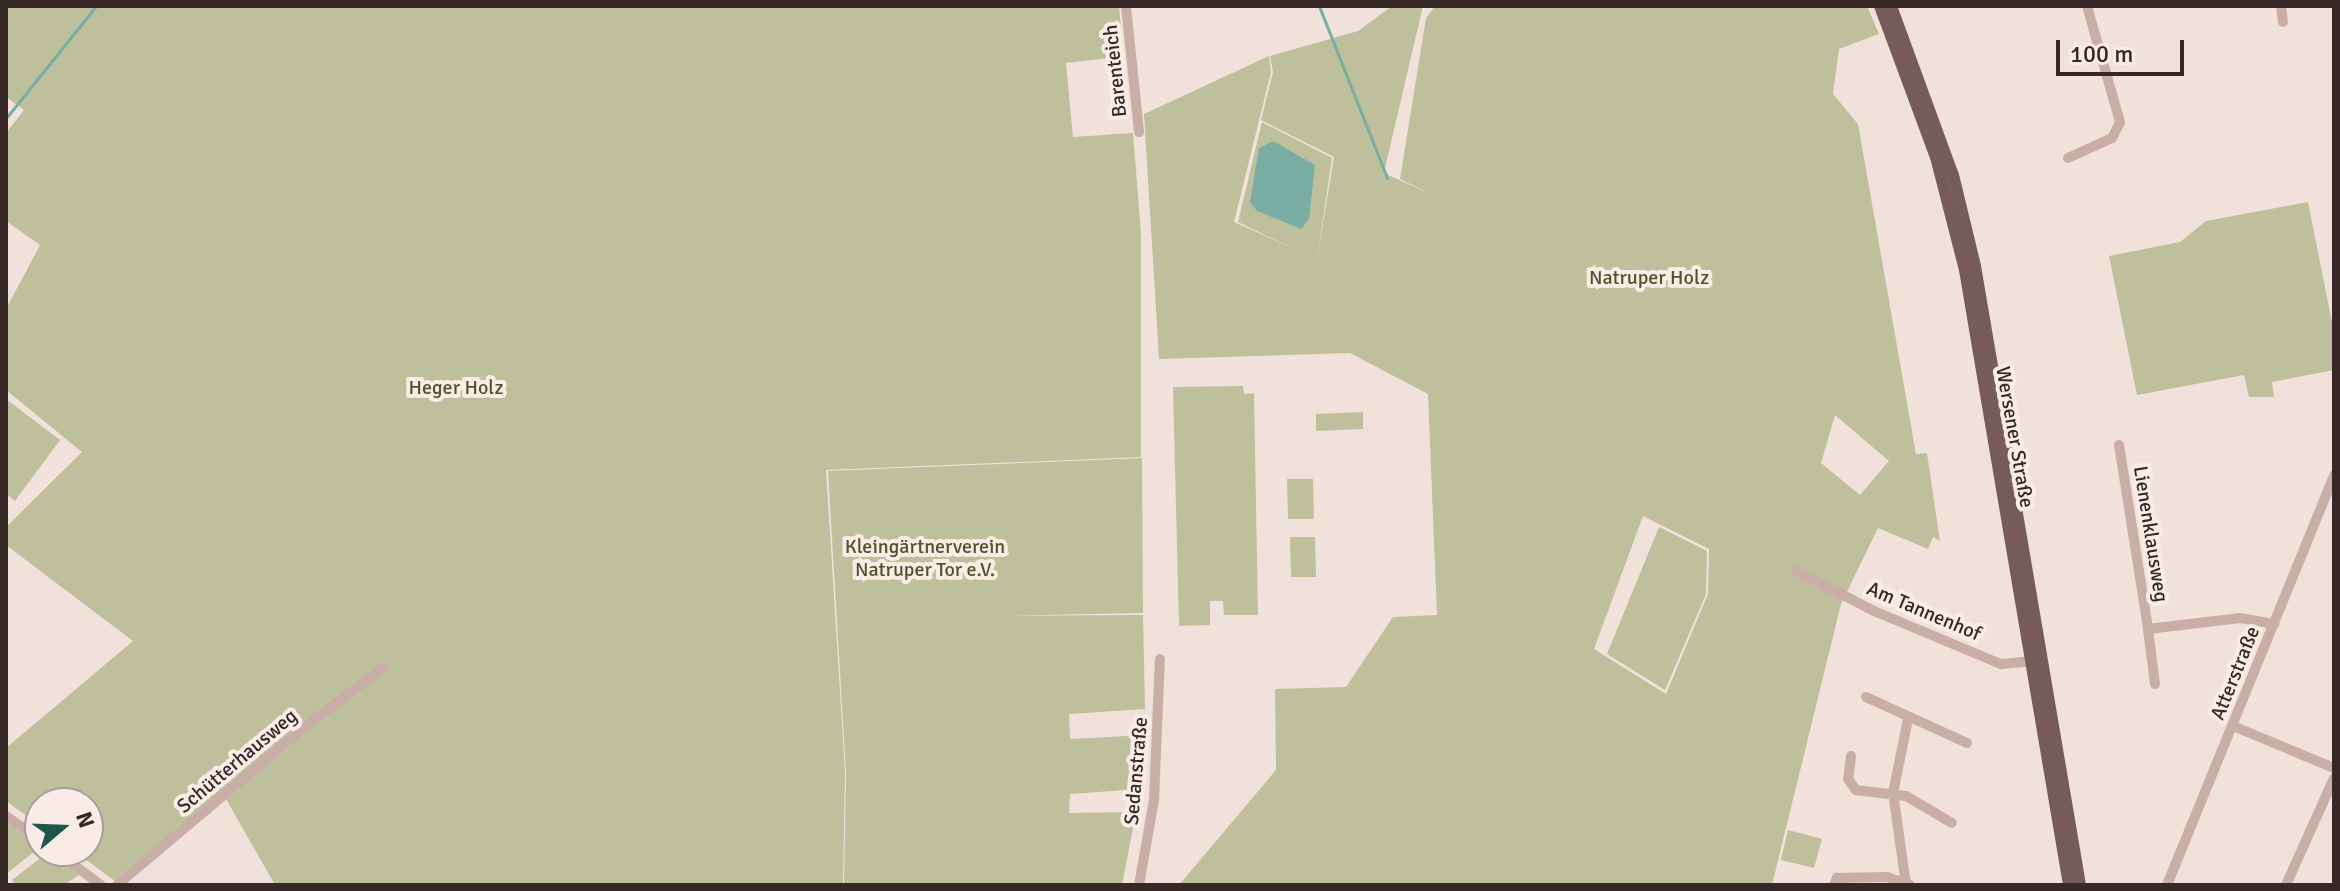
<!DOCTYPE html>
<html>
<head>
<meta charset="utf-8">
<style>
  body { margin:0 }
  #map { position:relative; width:2340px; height:891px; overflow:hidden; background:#f1e1db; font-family:Signika,sans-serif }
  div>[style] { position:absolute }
  .green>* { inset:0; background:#bdc09b }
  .water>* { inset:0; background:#7aada3 }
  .stream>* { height:3px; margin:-1.5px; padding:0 1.5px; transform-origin:1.5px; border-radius:1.5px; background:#7aada3 }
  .minor>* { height:10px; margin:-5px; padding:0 5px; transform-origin:5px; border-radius:5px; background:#c9aea7 }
  .major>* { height:12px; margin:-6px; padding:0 6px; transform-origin:6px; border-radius:6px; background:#775b59 }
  span { translate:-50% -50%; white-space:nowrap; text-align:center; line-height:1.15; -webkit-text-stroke:8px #f9ece7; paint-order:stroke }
  .street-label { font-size:20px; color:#352827 }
  .park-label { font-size:20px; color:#4f532c }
  .frame { position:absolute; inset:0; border:8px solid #352827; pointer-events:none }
  .north { position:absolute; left:24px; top:787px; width:80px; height:80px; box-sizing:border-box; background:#f9ece7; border:2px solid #ab9e9a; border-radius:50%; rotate:71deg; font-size:22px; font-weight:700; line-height:32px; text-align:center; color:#352827 }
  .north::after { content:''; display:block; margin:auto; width:28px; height:36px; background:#1e564c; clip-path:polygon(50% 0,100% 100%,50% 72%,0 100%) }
  .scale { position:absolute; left:2056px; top:40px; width:128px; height:36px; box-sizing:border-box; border:4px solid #352827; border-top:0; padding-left:10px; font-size:24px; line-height:28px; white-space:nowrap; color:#352827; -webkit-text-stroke:6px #f9ece7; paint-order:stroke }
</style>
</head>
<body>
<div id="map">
  <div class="green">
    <i style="clip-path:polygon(6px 6px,1119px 6px,1122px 41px,1108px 47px,1109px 58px,1066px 63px,1073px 137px,1133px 133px,1141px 234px,1141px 457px,826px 470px,845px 771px,843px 885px,275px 885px,222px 792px,115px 881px,74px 851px,88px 851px,88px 803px,40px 803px,40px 826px,6px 801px,6px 748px,133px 641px,6px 545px,6px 527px,82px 452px,6px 390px,6px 309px,40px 245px,6px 221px,6px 133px,24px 110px,6px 97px)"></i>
    <i style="clip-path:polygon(evenodd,1392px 6px,1423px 6px,1359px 279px,1384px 173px,1432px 195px,1400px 179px,1426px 18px,1435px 6px,1867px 6px,1879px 34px,1839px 49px,1833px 94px,1858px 124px,1916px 454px,1927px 453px,1940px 541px,1933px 537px,1928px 549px,1878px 528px,1841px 604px,1772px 885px,1179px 885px,1276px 770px,1275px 689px,1346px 687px,1393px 617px,1437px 615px,1428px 394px,1350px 353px,1159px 359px,1144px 114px,1269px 56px,1271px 72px,1234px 222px,1294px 249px,1238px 222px,1262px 122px,1332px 158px,1317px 260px,1334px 157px,1261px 120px,1273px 72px,1270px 56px,1358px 31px,1392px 6px,1835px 415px,1889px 461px,1860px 495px,1821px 463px,1835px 415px,1392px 6px,1643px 516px,1709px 549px,1708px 594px,1666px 694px,1594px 649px,1643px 516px)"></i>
    <i style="clip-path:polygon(2308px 202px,2334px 332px,2334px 370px,2272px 382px,2274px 397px,2249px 397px,2244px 375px,2137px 395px,2109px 256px,2180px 242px,2206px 221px)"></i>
    <i style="clip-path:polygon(1243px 386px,1244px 394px,1254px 393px,1258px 615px,1224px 615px,1223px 601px,1210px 601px,1210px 625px,1179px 626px,1173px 387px)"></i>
    <i style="clip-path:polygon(6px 399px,60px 440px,15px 501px,6px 494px)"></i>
    <i style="clip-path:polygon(1363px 412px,1363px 429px,1316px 431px,1316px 414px)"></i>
    <i style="clip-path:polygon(1142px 458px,1143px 613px,994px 616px,1143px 615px,1145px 709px,1069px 714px,1070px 739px,1145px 735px,1140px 789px,1070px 794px,1069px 813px,1136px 812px,1122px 885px,844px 885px,846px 773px,828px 471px)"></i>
    <i style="clip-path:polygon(1287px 479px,1313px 479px,1314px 519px,1288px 519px)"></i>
    <i style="clip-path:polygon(1659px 527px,1707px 551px,1706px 594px,1665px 690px,1607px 654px)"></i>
    <i style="clip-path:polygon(1290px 537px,1315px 537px,1316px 577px,1291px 577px)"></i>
    <i style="clip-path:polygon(8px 823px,40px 847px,6px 874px,6px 824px)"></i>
    <i style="clip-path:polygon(1788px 830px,1822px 839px,1814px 868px,1781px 860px)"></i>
    <i style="clip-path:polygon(48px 852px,79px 875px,64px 885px,15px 885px,12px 880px)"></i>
  </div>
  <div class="water">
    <i style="clip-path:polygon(1273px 141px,1315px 165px,1309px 219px,1301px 229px,1257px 211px,1250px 202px,1259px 148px)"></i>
  </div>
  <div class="stream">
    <i style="left:1319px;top:6px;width:185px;rotate:68.4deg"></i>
    <i style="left:6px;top:118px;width:144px;rotate:-51.2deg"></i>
  </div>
  <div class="minor">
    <i style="left:1126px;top:6px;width:127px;rotate:84.1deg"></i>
    <i style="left:2281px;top:6px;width:16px;rotate:83deg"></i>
    <i style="left:2068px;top:158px;width:48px;rotate:-24.4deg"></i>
    <i style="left:2112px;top:138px;width:18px;rotate:-63deg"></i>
    <i style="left:2120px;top:122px;width:121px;rotate:-105.9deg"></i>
    <i style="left:2119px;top:445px;width:186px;rotate:81deg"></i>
    <i style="left:1797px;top:571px;width:87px;rotate:27.5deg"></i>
    <i style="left:1874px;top:611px;width:138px;rotate:22.7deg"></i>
    <i style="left:2001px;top:664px;width:35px;rotate:-5deg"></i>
    <i style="left:2155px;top:684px;width:55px;rotate:-97.3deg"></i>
    <i style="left:2148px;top:629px;width:93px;rotate:-6.8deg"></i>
    <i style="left:2240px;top:618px;width:35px;rotate:10deg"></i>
    <i style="left:1866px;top:697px;width:111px;rotate:24.5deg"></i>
    <i style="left:2233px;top:726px;width:109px;rotate:22.6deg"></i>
    <i style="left:1851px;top:756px;width:23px;rotate:97deg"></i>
    <i style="left:1848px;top:779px;width:14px;rotate:54deg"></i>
    <i style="left:1856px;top:790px;width:50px;rotate:6.8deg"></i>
    <i style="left:1906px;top:796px;width:53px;rotate:30.4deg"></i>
    <i style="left:6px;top:816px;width:42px;rotate:35.2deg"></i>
    <i style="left:55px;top:851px;width:57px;rotate:36.5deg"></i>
    <i style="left:117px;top:885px;width:248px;rotate:-40.1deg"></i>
    <i style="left:307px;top:725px;width:95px;rotate:-36.9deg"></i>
    <i style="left:1139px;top:885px;width:86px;rotate:-80deg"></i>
    <i style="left:1154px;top:800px;width:141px;rotate:-87.6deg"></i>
    <i style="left:1834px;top:885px;width:8px;rotate:-67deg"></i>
    <i style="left:1837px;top:878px;width:50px;rotate:-1.1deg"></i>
    <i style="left:1887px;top:877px;width:24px;rotate:19deg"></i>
    <i style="left:1906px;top:885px;width:93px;rotate:-98deg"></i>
    <i style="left:1893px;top:793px;width:76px;rotate:-78.5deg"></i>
    <i style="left:2167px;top:885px;width:443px;rotate:-67.8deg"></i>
    <i style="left:2286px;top:885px;width:117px;rotate:-65.8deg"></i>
  </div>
  <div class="major">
    <i style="left:1880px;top:6px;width:161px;rotate:69.7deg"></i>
    <i style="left:1936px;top:157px;width:117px;rotate:75.6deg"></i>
    <i style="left:1965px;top:270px;width:624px;rotate:80.4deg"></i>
    <i style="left:1891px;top:6px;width:180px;rotate:69.9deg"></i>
    <i style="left:1953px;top:175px;width:94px;rotate:76.4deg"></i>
    <i style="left:1975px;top:266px;width:628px;rotate:80.37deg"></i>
  </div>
  <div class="street-label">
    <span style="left:1115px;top:71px;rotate:-96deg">Barenteich</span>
    <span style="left:2015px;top:437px;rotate:80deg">Wersener Straße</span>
    <span style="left:2151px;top:534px;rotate:81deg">Lienenklausweg</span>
    <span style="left:1924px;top:611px;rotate:23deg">Am Tannenhof</span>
    <span style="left:2235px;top:673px;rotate:-68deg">Atterstraße</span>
    <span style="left:237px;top:761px;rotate:-40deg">Schütterhausweg</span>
    <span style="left:1136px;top:771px;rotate:-85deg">Sedanstraße</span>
  </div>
  <div class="park-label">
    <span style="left:1649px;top:277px">Natruper Holz</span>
    <span style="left:456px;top:387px">Heger Holz</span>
    <span style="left:925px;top:558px">Kleingärtnerverein<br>Natruper Tor e.V.</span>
  </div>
  <div class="frame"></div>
  <div class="north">N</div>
  <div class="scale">100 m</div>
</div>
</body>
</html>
